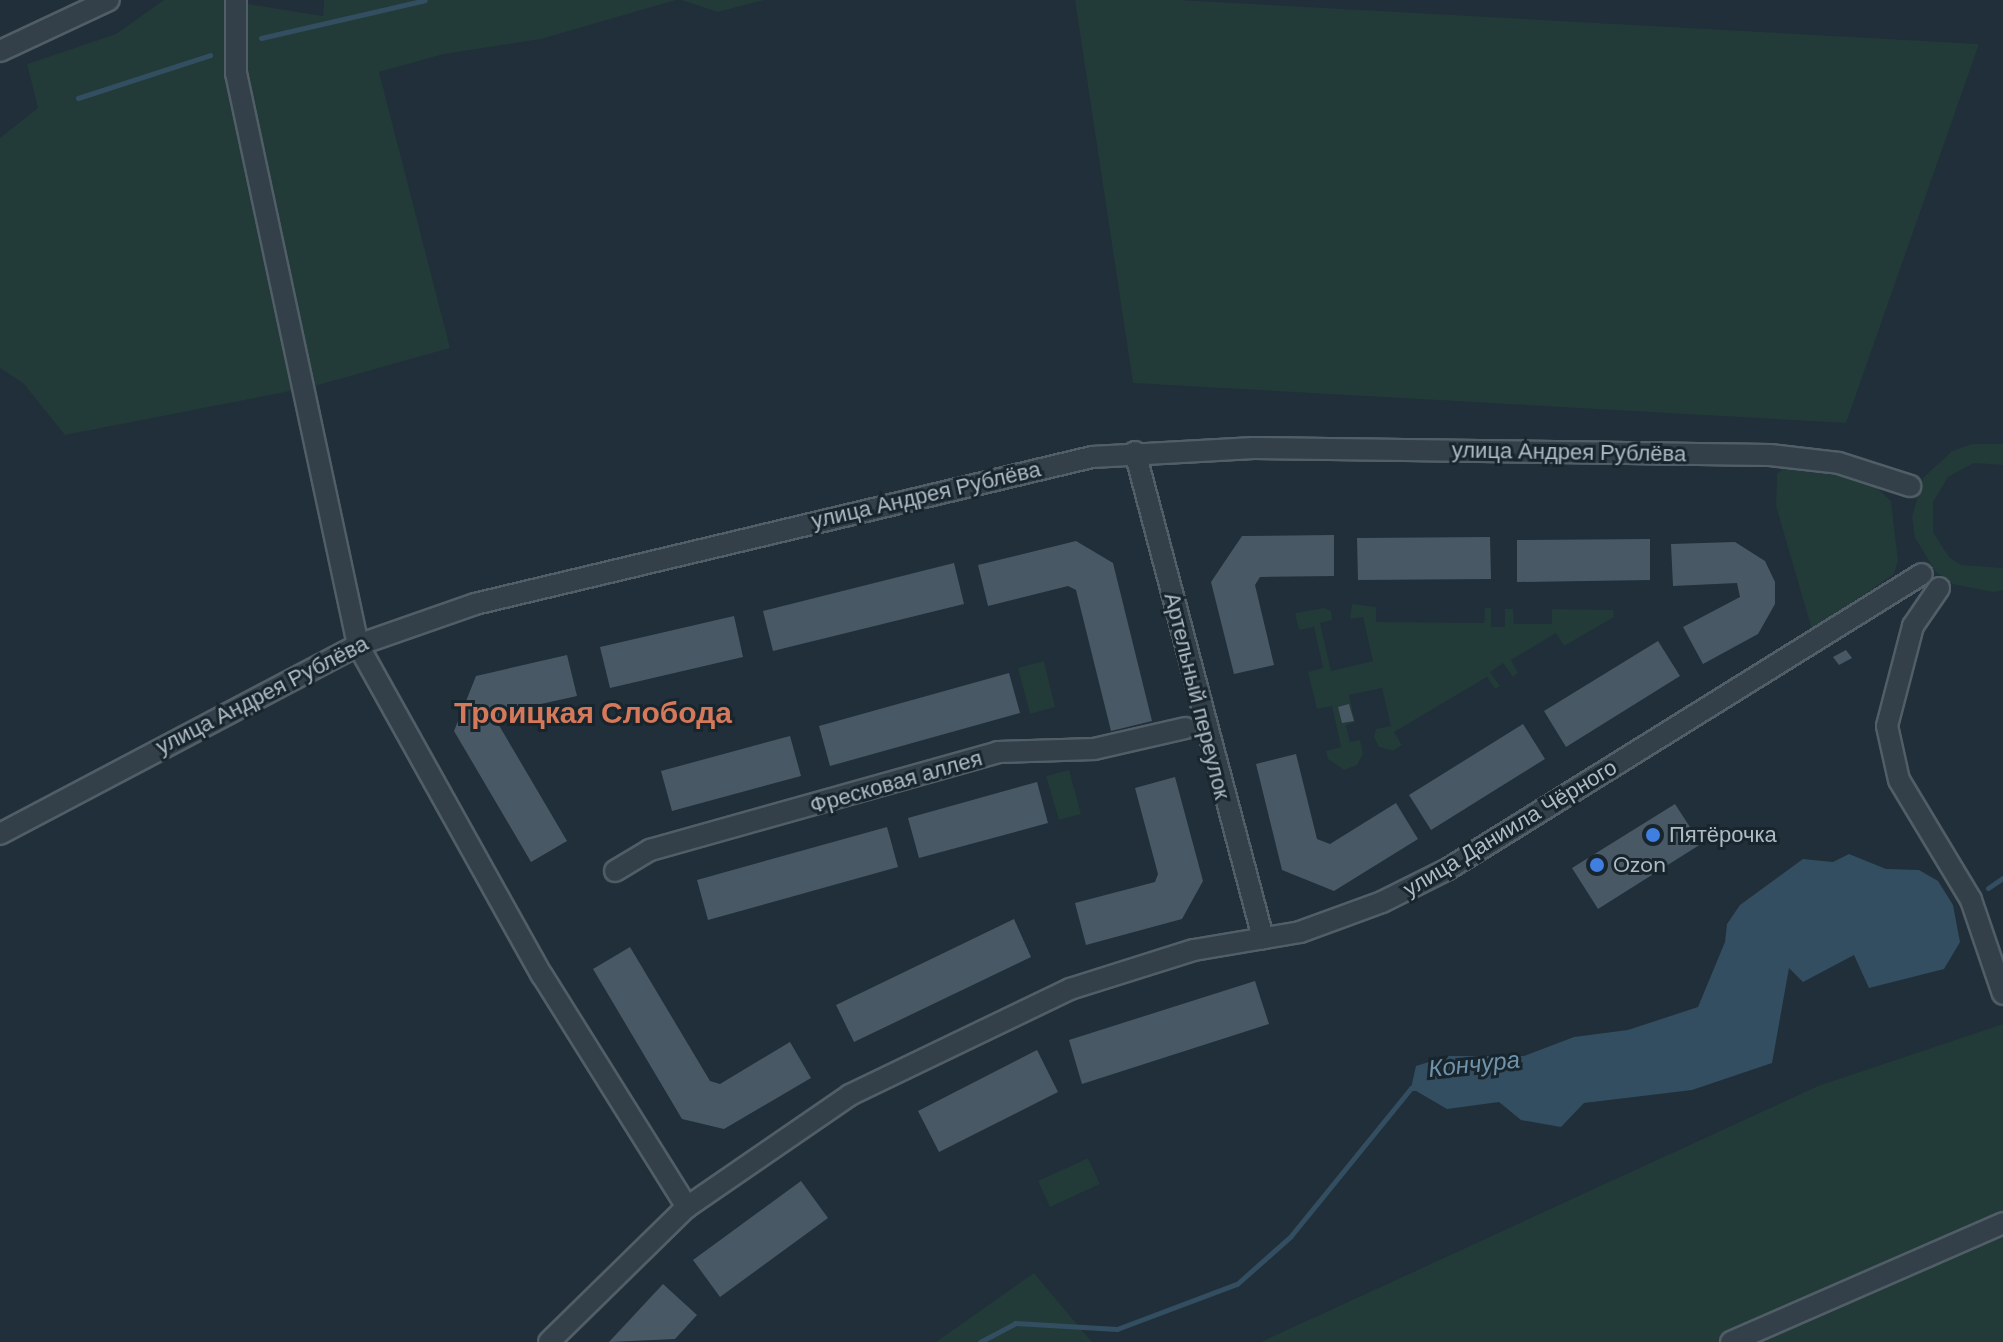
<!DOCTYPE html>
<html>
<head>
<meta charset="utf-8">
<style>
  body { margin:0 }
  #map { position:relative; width:2003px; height:1342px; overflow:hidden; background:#202f39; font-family:"DM Sans",sans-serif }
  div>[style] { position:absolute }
  .green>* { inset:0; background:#223a38 }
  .water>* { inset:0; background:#334e60 }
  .stream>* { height:5px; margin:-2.5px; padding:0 2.5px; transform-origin:2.5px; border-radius:2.5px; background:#334e60 }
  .building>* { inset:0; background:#485965 }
  .roads { filter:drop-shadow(2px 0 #515e67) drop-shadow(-2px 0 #515e67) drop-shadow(0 2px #515e67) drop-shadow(0 -2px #515e67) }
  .street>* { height:20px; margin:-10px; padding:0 10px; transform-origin:10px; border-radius:10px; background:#344049 }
  .dots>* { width:22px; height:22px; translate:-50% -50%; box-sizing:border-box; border:4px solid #19252d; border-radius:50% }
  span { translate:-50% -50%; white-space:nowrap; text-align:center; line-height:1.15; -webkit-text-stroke:6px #19252d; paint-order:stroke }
  .street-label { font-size:22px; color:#aebbc5 }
  .poi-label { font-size:22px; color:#aebbc5 }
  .left { translate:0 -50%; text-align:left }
  .water-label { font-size:24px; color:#6e93aa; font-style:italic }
  .district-label { font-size:30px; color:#d5795a; font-weight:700 }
</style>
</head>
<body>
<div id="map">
  <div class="green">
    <i style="clip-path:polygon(164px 0,223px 0,323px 16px,324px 0,676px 0,541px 39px,444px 54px,379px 72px,450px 348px,311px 387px,65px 435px,23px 383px,0 368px,0 138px,38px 108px,27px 64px,116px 34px)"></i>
    <i style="clip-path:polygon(681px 0,764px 0,718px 12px)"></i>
    <i style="clip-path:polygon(1075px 0,1180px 0,1979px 44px,1846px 423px,1133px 383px)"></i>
    <i style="clip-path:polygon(1972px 444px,2003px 444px,2003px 465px,1974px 463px,1948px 477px,1933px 502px,1933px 532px,1949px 557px,1961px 565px,2003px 568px,2003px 590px,1993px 592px,1953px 584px,1936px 572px,1915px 538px,1912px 517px,1923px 478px,1952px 451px)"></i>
    <i style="clip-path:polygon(1785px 467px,1870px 481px,1891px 501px,1898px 561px,1894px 574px,1812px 630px,1776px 506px,1777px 474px)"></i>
    <i style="clip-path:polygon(1352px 604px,1376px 607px,1376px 622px,1484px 623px,1485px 608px,1491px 608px,1491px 627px,1505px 627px,1505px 609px,1513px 609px,1514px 624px,1552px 624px,1552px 609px,1613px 610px,1614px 617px,1564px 646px,1556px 633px,1511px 660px,1518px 673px,1513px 677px,1503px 663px,1490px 672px,1500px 686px,1495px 689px,1487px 677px,1394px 732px,1402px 745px,1393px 751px,1379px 747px,1374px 737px,1376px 729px,1391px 726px,1382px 688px,1349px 695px,1355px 722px,1346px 725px,1350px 742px,1360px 740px,1363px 754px,1357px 765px,1344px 770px,1328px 759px,1326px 751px,1341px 747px,1332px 706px,1317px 709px,1308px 672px,1323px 668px,1314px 627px,1299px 630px,1295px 613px,1324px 608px,1331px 611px,1332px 620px,1320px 623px,1331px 671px,1373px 661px,1363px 617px,1350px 619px)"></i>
    <i style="clip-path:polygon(1044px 661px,1055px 707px,1030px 714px,1018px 668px)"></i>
    <i style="clip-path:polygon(1069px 770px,1081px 814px,1059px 820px,1046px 776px)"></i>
    <i style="clip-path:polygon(2003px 1024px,2003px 1342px,1261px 1342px,1818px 1086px)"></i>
    <i style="clip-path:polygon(1088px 1158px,1100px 1184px,1050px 1207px,1038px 1181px)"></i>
    <i style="clip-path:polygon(1034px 1273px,1092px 1342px,936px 1342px)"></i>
  </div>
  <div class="water">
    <i style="clip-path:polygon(1849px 854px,1886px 869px,1919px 870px,1938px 881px,1953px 905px,1960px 942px,1944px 969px,1869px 988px,1854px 955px,1803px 982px,1789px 968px,1772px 1063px,1692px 1090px,1584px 1103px,1561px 1127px,1521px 1120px,1499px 1102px,1447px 1109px,1411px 1088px,1416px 1066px,1448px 1056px,1524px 1056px,1574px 1037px,1628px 1030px,1698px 1007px,1725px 942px,1727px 924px,1740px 905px,1803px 859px,1833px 862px)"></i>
  </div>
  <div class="stream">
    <i style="left:261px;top:38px;width:168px;rotate:-13deg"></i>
    <i style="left:78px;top:98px;width:139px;rotate:-18deg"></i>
    <i style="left:1988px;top:888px;width:18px;rotate:-34deg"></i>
    <i style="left:980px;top:1342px;width:40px;rotate:-28deg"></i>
    <i style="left:1015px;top:1323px;width:102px;rotate:3.4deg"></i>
    <i style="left:1117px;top:1329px;width:128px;rotate:-20.6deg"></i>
    <i style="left:1237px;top:1284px;width:71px;rotate:-41.6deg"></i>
    <i style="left:1290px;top:1237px;width:192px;rotate:-50.9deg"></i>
    <i style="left:1411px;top:1088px;width:6px"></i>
  </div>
  <div class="building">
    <i style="clip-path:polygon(1334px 535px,1334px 576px,1260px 577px,1255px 585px,1274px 665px,1234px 674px,1211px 582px,1242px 536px)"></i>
    <i style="clip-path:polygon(1490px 537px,1491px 579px,1358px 580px,1357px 538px)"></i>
    <i style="clip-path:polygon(1650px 539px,1650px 580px,1517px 582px,1517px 540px)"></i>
    <i style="clip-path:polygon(1076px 541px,1113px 563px,1152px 721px,1111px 731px,1076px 590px,1068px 586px,988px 606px,978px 565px)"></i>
    <i style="clip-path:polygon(1735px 542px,1765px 561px,1775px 582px,1775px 604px,1758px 634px,1703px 664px,1683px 627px,1740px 597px,1737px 583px,1673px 586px,1671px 544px)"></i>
    <i style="clip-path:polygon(954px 563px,964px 604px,773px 651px,763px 611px)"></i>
    <i style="clip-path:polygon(734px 616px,743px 657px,610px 688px,600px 647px)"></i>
    <i style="clip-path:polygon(1658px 641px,1680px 676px,1566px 747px,1544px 711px)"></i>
    <i style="clip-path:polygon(1846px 650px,1852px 658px,1839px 665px,1833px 657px)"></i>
    <i style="clip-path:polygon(567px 655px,577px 696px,500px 713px,497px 722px,567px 841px,531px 862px,454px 731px,476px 676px)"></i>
    <i style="clip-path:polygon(1009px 673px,1020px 713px,830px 766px,819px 726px)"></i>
    <i style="clip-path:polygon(1349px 704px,1354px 721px,1342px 723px,1338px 707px)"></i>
    <i style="clip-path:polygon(1523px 724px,1545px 759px,1431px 830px,1409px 795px)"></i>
    <i style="clip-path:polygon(790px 736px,801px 776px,672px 811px,661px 771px)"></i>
    <i style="clip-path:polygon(1296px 754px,1317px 839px,1330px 844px,1396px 803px,1418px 839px,1334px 891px,1282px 870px,1256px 764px)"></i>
    <i style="clip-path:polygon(1175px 777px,1203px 881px,1182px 919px,1086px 945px,1075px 903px,1155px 882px,1158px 874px,1135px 788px)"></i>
    <i style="clip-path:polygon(1037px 782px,1048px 823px,919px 858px,908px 818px)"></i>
    <i style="clip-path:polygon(1675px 804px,1701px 844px,1598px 909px,1572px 868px)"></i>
    <i style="clip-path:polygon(887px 827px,898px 867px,708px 920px,697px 880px)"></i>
    <i style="clip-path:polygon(1014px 919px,1031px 957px,854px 1042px,836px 1005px)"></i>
    <i style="clip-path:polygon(630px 947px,710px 1081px,720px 1084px,790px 1042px,811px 1078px,724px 1129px,682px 1119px,593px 969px)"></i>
    <i style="clip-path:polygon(1255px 981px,1269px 1024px,1082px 1084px,1069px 1040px)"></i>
    <i style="clip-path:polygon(1037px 1050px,1058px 1092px,939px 1152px,918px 1111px)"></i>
    <i style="clip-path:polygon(801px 1181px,828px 1218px,720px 1297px,693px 1260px)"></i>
    <i style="clip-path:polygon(663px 1284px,697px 1315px,675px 1339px,609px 1342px)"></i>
  </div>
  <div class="roads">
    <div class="street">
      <i style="left:236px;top:0;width:73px;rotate:90deg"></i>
      <i style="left:236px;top:73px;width:585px;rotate:77.96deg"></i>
      <i style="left:358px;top:645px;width:378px;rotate:60.9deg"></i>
      <i style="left:542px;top:975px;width:274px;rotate:58deg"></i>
      <i style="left:0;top:51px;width:120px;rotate:-25.1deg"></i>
      <i style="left:1135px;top:452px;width:503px;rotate:75.24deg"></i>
      <i style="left:1939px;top:588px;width:46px;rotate:124.4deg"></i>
      <i style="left:1913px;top:626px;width:103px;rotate:104.6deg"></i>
      <i style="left:1887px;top:726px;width:55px;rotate:77.5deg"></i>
      <i style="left:1899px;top:780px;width:140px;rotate:59deg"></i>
      <i style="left:1971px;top:900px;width:99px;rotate:71.2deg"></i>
      <i style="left:0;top:834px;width:405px;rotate:-27.8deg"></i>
      <i style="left:358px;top:645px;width:124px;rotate:-19.3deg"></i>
      <i style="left:475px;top:604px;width:634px;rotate:-13.4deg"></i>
      <i style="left:1092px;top:457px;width:162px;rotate:-3.2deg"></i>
      <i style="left:1254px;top:448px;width:516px;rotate:0.78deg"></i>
      <i style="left:1770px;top:455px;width:69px;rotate:6.6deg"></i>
      <i style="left:1839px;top:463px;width:75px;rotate:17.9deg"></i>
      <i style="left:615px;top:871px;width:41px;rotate:-31deg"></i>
      <i style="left:650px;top:850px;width:362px;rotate:-15.7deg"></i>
      <i style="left:998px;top:752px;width:96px;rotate:-1.8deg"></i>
      <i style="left:1094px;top:749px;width:94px;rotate:-12.9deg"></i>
      <i style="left:549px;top:1342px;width:193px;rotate:-44.4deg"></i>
      <i style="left:687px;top:1207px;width:198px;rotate:-34.5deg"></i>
      <i style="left:850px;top:1095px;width:244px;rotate:-25.7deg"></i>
      <i style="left:1070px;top:989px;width:130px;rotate:-17.5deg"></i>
      <i style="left:1194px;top:950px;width:108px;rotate:-9.6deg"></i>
      <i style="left:1300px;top:932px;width:87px;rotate:-20.1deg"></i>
      <i style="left:1382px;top:902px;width:74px;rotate:-26.6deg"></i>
      <i style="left:1448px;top:869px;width:558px;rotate:-31.9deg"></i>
      <i style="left:1731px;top:1342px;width:297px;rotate:-23.6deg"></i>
    </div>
  </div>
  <div class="dots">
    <i style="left:1653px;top:835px;background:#3f7fe0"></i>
    <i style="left:1597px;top:865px;background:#3f7fe0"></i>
  </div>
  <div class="street-label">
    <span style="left:1569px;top:452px;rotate:1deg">улица Андрея Рублёва</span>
    <span style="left:926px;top:495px;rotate:-13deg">улица Андрея Рублёва</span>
    <span style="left:262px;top:695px;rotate:-27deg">улица Андрея Рублёва</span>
    <span style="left:1197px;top:696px;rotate:76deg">Артельный переулок</span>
    <span style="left:896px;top:782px;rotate:-16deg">Фресковая аллея</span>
    <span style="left:1510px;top:828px;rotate:-31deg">улица Даниила Чёрного</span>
  </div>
  <div class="poi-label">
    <span class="left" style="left:1669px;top:835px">Пятёрочка</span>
    <span class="left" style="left:1613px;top:865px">Ozon</span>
  </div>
  <div class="water-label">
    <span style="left:1474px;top:1064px;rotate:-6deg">Кончура</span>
  </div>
  <div class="district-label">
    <span style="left:593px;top:713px">Троицкая Слобода</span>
  </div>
</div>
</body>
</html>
